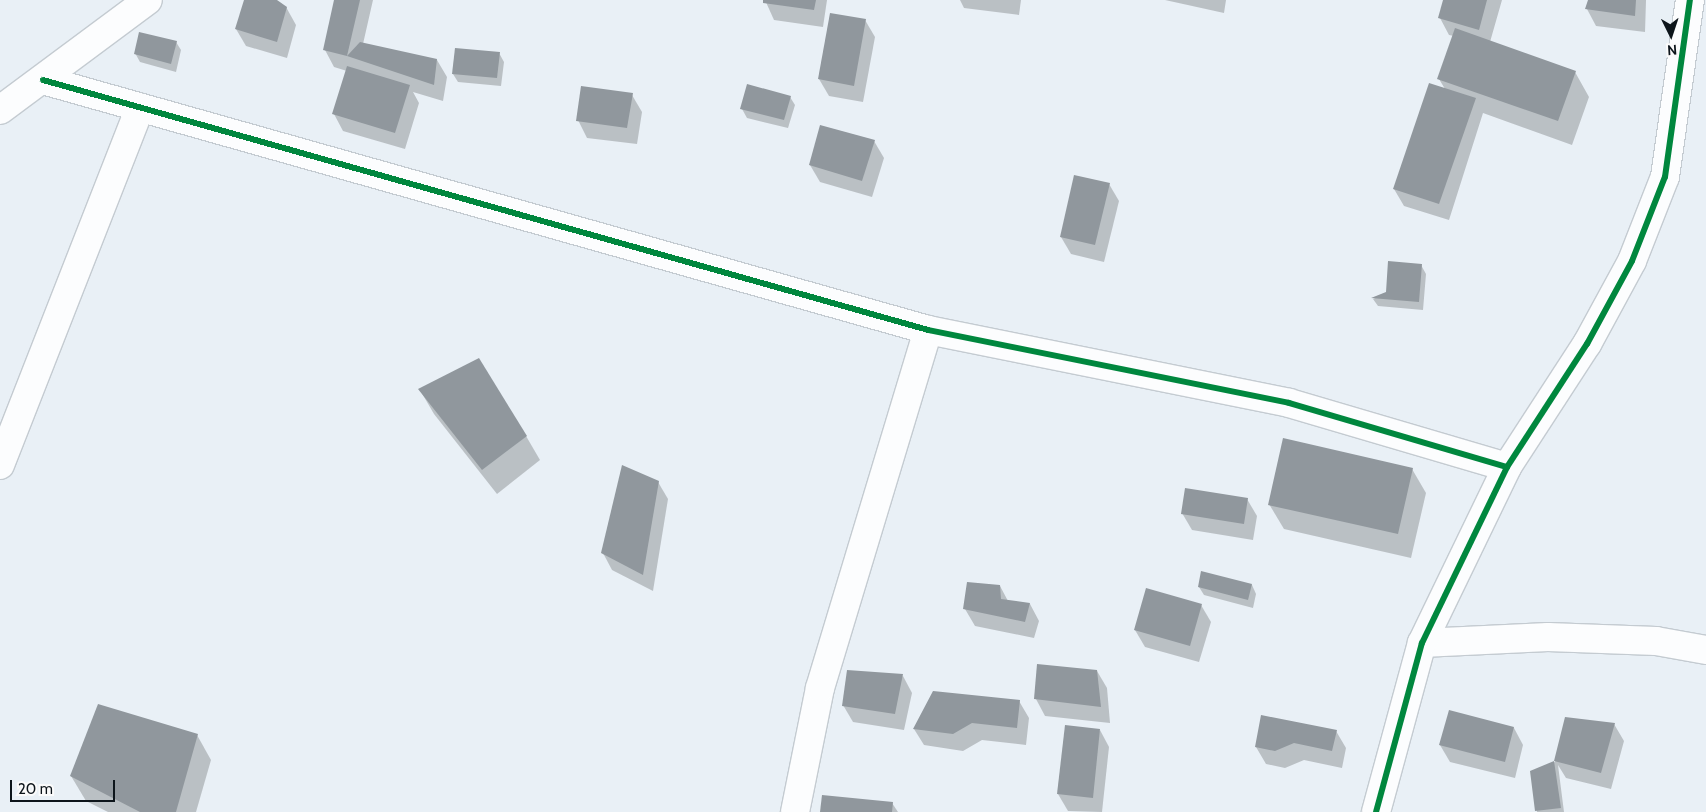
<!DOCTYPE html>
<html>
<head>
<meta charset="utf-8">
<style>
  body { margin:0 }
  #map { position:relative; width:1706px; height:812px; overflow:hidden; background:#e9f0f6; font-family:Cabin,sans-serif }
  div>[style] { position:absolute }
  .shadow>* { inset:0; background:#0003 }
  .building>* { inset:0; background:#90979d }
  .roads { filter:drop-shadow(1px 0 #c4cbd1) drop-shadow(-1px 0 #c4cbd1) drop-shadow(0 1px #c4cbd1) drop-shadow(0 -1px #c4cbd1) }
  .minor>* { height:28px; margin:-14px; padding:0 14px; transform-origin:14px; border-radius:14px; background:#fcfdfe }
  .tertiary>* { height:28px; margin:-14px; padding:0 14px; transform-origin:14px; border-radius:14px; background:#fcfdfe }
  .cycleway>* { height:6px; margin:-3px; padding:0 3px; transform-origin:3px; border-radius:3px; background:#00873e }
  span { translate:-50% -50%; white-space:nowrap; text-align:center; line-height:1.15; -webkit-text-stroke:5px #fbfbfb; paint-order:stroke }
  .north { position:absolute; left:1646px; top:10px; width:50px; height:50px; -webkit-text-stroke:4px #fbfbfb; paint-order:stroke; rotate:176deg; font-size:14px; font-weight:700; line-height:20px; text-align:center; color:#0d151b }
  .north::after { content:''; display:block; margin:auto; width:18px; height:22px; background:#0d151b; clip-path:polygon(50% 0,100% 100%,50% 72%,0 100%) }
  .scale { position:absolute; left:10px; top:780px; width:105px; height:22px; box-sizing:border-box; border:2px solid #0d151b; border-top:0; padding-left:6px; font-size:15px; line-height:18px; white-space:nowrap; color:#0d151b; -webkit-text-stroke:4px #fbfbfb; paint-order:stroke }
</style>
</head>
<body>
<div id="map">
  <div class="shadow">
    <i style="clip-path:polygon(245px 0,274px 0,286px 7px,296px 25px,287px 58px,246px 46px,236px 29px)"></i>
    <i style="clip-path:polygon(336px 0,373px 0,363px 44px,437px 60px,447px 77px,443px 101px,413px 92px,419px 103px,405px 149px,343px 131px,334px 114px,347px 71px,334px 67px,325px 50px)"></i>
    <i style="clip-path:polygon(765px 0,827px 0,823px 27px,774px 20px)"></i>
    <i style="clip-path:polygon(960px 0,1021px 0,1019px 15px,964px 8px)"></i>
    <i style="clip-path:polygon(1165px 0,1226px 0,1224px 13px)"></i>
    <i style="clip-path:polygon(1445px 0,1502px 0,1490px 42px,1575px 72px,1589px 97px,1572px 145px,1483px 113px,1449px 220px,1404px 206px,1394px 189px,1445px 89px,1439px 79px,1454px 36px,1449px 35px,1440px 18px)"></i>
    <i style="clip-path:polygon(1589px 0,1646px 0,1645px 32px,1596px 26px,1587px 9px)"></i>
    <i style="clip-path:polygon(865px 20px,875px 37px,863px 102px,829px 96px,819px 79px)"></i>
    <i style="clip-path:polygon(176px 42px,181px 50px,176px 72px,140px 62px,135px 53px)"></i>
    <i style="clip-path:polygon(499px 53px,504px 62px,501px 86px,458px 82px,453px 74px)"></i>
    <i style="clip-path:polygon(632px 95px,642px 112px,637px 144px,587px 138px,578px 120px)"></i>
    <i style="clip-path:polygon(790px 97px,795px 105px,788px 128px,747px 118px,742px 109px)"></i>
    <i style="clip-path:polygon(874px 141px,884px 158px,872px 197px,820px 182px,810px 165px)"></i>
    <i style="clip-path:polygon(1109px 184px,1119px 201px,1104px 262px,1071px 254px,1061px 237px)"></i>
    <i style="clip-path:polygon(1421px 265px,1426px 274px,1423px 310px,1378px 306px,1373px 299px,1387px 293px)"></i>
    <i style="clip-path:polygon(420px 390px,526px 436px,540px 460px,497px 494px,434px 414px)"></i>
    <i style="clip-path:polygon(1412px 469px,1426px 493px,1411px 558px,1284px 529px,1269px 504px)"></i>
    <i style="clip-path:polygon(658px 482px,668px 499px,653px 591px,612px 570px,603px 553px)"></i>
    <i style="clip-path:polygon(1247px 499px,1257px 516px,1253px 540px,1192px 530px,1182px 513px)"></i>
    <i style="clip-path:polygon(1252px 585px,1256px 594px,1253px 608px,1204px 595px,1199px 587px)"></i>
    <i style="clip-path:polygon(1000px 586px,1008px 601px,1030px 604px,1039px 621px,1034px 638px,975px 626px,965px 609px)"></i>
    <i style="clip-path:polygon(1201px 605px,1211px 622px,1199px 662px,1145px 647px,1135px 630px)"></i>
    <i style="clip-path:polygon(1097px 671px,1107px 688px,1110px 723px,1045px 716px,1036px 699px)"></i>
    <i style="clip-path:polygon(903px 676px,912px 693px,904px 730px,853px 722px,843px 705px)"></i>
    <i style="clip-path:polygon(1019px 701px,1029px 718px,1026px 745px,982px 740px,963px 751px,924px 745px,914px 729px)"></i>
    <i style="clip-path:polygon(1566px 718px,1614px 724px,1624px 741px,1611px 789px,1566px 778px,1558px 765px,1564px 812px,1537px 812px,1531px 772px,1555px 762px)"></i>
    <i style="clip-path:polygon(1514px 728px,1523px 745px,1515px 778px,1450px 762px,1440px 745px)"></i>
    <i style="clip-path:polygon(1100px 730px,1109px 747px,1102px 812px,1068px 811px,1058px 794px)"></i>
    <i style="clip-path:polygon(1336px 731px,1346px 748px,1342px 768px,1304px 760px,1285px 768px,1266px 764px,1256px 747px)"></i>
    <i style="clip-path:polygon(197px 735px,211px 760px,196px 812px,108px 812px,86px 801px,71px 776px)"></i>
    <i style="clip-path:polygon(892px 803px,898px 812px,821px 812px)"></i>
  </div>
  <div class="building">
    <i style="clip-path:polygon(244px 0,277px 0,287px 7px,277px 42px,235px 29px)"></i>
    <i style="clip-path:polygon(334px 0,360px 0,347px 56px,323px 50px)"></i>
    <i style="clip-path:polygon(763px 0,816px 0,814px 10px,763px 3px)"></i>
    <i style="clip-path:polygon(1443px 0,1487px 0,1479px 30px,1438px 18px)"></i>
    <i style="clip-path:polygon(1588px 0,1636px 0,1635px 16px,1585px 9px)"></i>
    <i style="clip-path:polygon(830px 13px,866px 19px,854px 86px,818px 79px)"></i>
    <i style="clip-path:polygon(1455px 28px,1576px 71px,1558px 121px,1437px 79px)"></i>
    <i style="clip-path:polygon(139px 32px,177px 41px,171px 64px,134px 54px)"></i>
    <i style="clip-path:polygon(360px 42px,437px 59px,434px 85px,347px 56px)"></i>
    <i style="clip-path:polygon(455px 48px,500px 52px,497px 78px,452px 74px)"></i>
    <i style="clip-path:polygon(347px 66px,410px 85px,395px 133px,332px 114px)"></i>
    <i style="clip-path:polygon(1429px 83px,1476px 98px,1439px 204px,1393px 189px)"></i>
    <i style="clip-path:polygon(747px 84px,791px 96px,784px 120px,740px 109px)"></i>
    <i style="clip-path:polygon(581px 86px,633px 93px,627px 128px,576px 121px)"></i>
    <i style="clip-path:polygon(820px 125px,875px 140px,862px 181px,809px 165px)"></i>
    <i style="clip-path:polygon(1074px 175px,1110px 183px,1095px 245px,1060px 237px)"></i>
    <i style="clip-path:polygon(1388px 261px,1422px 264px,1419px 302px,1371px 298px,1386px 292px)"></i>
    <i style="clip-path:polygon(479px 358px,527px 436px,482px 470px,418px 389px)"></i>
    <i style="clip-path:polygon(1283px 438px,1413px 468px,1398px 534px,1268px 505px)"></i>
    <i style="clip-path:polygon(622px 465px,659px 481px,643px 575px,601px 553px)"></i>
    <i style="clip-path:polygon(1185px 488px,1248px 498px,1244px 524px,1181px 514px)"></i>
    <i style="clip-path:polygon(1201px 571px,1252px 584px,1248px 600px,1198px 587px)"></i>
    <i style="clip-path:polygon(967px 582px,1000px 585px,1001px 599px,1030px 603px,1025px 622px,963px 609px)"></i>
    <i style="clip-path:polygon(1146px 588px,1202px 604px,1190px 646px,1134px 630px)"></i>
    <i style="clip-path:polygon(1037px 664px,1097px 670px,1101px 707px,1034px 699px)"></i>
    <i style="clip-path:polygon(847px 670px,903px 674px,895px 714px,842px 706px)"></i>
    <i style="clip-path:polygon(933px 691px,1020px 700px,1017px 728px,972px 723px,953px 734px,913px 729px)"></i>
    <i style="clip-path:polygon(98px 704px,198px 734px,176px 812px,140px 812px,70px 776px)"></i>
    <i style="clip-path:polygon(1449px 710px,1514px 727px,1505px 762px,1439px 745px)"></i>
    <i style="clip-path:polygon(1261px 715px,1337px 730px,1332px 751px,1294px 743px,1275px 751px,1255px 747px)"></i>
    <i style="clip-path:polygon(1565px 717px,1615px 723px,1601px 773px,1554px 761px)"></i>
    <i style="clip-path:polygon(1065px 725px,1100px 729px,1093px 798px,1057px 794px)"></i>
    <i style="clip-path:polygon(1554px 761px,1561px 808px,1535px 811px,1530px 771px)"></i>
    <i style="clip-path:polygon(822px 795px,893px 802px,892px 812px,820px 812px)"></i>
  </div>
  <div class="roads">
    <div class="minor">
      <i style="left:43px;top:80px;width:920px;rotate:15.77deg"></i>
      <i style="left:928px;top:330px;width:368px;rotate:11.4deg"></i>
      <i style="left:1289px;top:403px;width:227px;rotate:16.4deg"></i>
      <i style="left:0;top:465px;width:384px;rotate:-68.6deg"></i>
      <i style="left:1422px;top:643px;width:126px;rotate:-2.7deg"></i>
      <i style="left:1548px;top:637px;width:108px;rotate:2.1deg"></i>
      <i style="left:1656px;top:641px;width:51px;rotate:10.2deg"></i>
      <i style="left:795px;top:812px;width:126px;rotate:-78.6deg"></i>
      <i style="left:820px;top:688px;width:374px;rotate:-73.2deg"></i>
      <i style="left:1376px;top:812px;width:175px;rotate:-74.8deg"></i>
      <i style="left:1422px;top:643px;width:195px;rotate:-64.2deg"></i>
      <i style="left:1507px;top:467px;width:147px;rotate:-57deg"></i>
      <i style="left:1587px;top:344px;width:94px;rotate:-61.5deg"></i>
      <i style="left:1632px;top:261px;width:90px;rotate:-68.6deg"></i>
      <i style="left:1665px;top:177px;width:179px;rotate:-82deg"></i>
    </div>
    <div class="tertiary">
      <i style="left:0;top:110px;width:184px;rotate:-36.6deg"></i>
    </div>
  </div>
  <div class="cycleway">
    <i style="left:43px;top:80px;width:920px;rotate:15.77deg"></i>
    <i style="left:928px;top:330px;width:368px;rotate:11.4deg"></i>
    <i style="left:1289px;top:403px;width:227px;rotate:16.4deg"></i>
    <i style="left:1376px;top:812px;width:175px;rotate:-74.8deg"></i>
    <i style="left:1422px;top:643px;width:195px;rotate:-64.2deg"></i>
    <i style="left:1507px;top:467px;width:147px;rotate:-57deg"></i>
    <i style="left:1587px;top:344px;width:94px;rotate:-61.5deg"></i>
    <i style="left:1632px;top:261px;width:90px;rotate:-68.6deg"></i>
    <i style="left:1665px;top:177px;width:179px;rotate:-82deg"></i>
  </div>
  <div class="north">N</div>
  <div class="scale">20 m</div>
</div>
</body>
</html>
